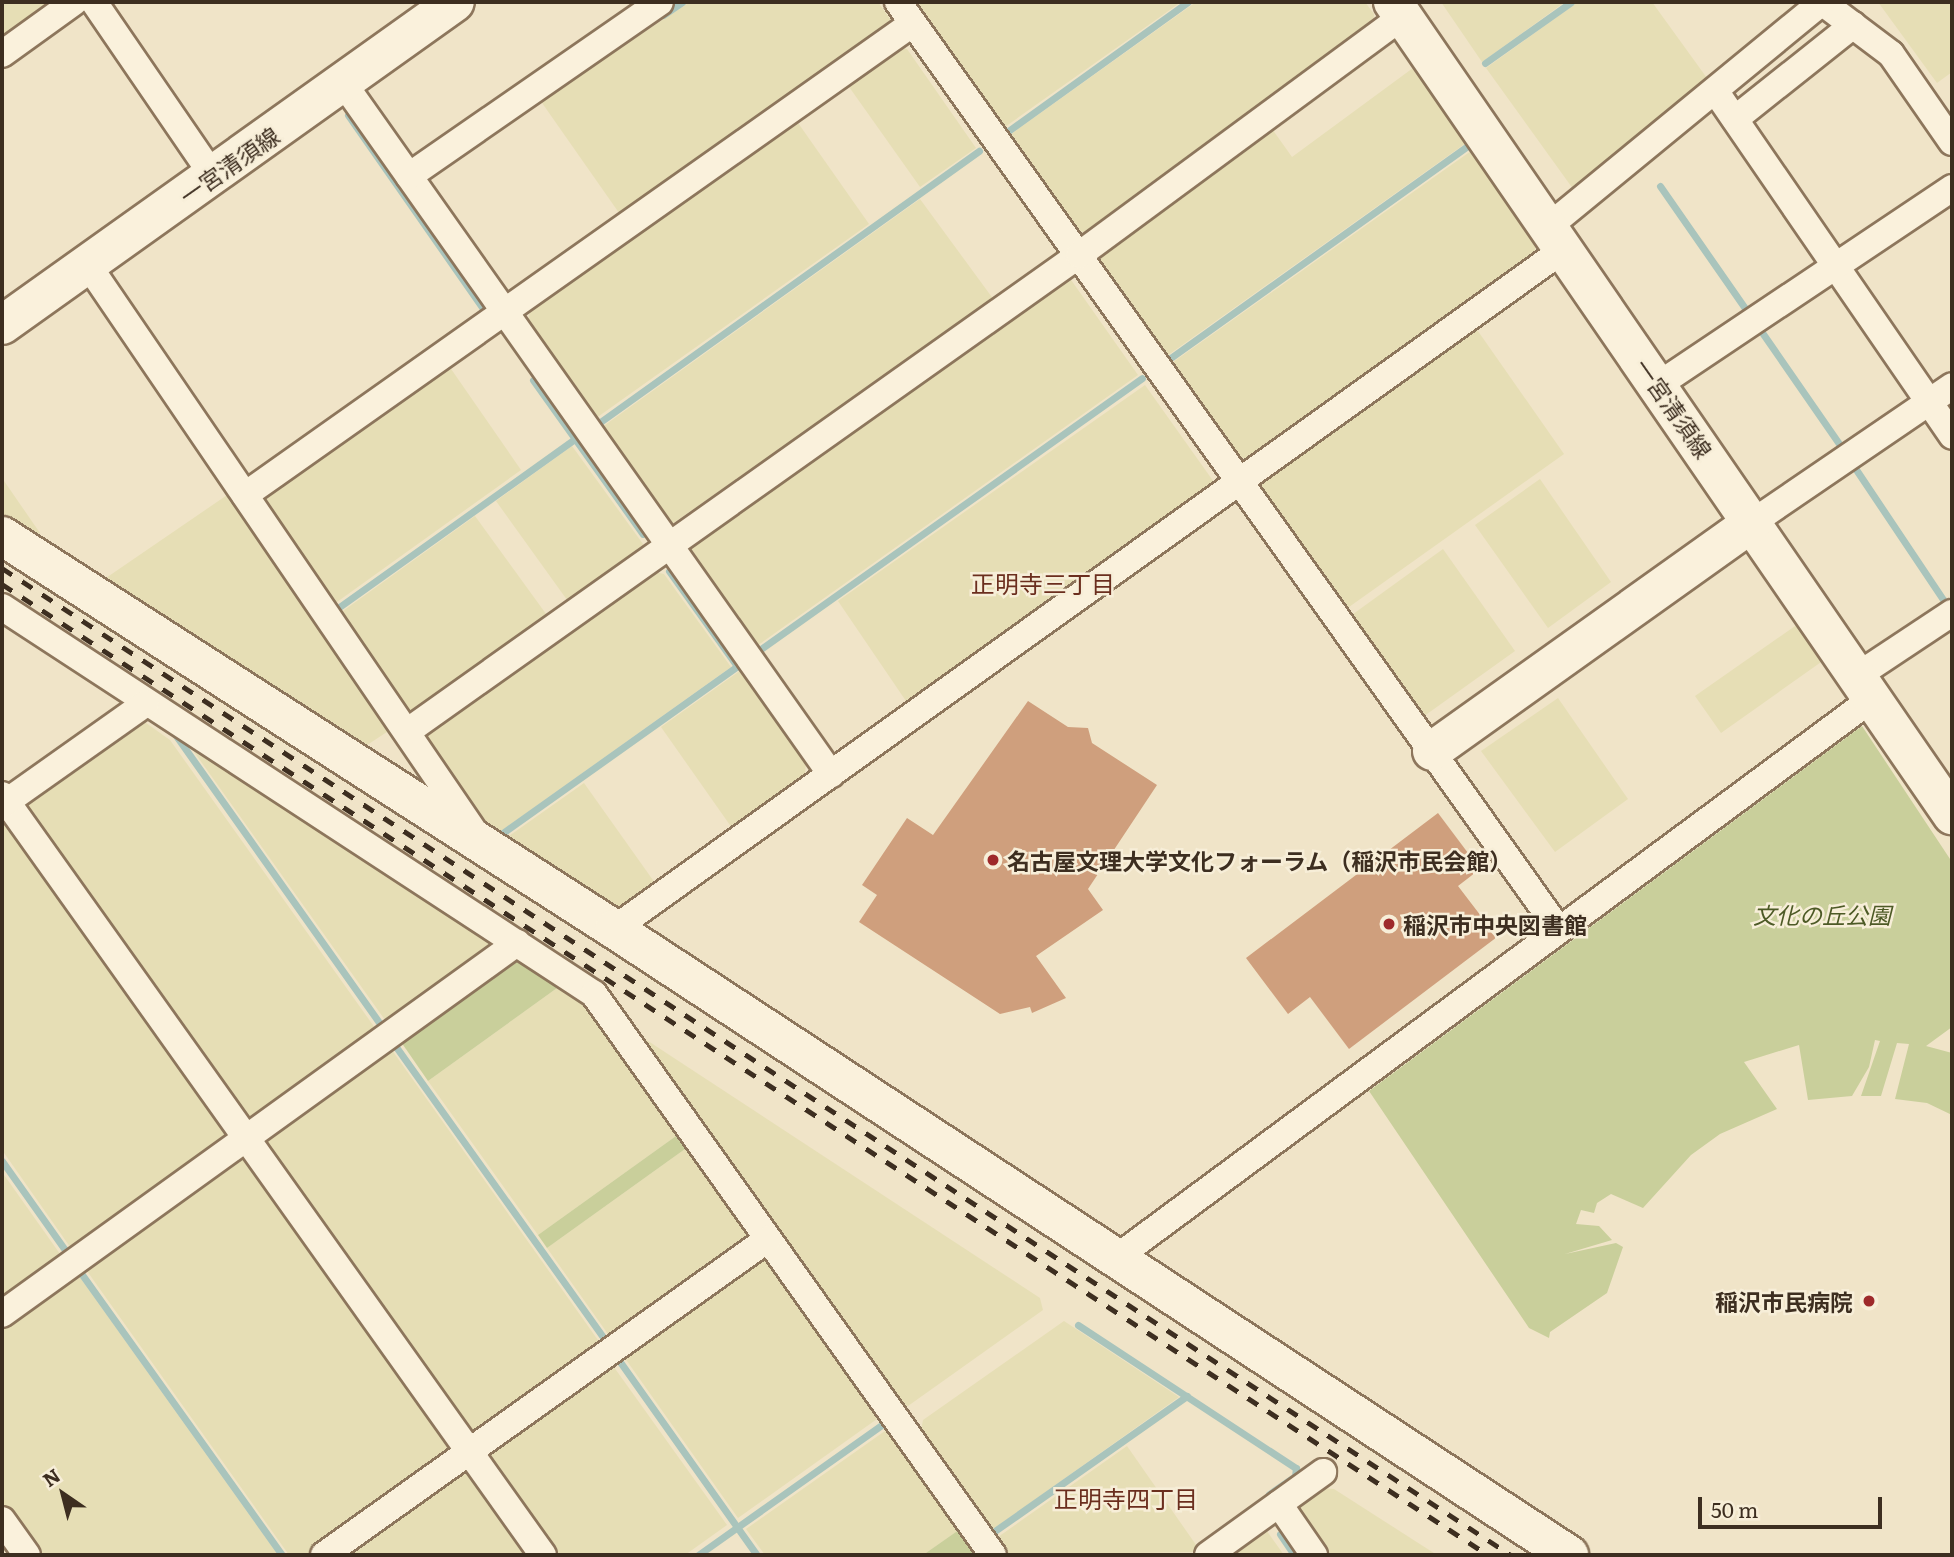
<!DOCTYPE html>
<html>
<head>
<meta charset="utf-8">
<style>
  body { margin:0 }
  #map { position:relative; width:1954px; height:1557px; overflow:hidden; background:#f0e4c8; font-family:Literata,"Noto Sans JP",serif }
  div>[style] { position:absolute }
  .farmland>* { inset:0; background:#e6deb5 }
  .green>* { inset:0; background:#c9cf9b }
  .stream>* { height:7px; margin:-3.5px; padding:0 3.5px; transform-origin:3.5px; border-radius:3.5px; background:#a9c4bc }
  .building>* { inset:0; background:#cf9f7d }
  .roads { filter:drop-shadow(2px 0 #8d765c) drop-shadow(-2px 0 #8d765c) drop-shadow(0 2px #8d765c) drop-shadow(0 -2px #8d765c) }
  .street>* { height:26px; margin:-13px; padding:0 13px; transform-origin:13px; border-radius:13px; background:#faf1dc }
  .secondary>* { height:38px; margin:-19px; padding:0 19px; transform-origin:19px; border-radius:19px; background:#faf1dc }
  .rail>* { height:5px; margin-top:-2.5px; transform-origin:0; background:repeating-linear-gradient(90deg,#3d2e20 0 12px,transparent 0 24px) }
  .dots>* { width:19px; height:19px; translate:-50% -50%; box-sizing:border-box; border:4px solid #f7eed8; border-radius:50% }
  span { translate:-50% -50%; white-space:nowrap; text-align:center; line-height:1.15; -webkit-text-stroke:5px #f7eed8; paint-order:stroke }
  .street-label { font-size:23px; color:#3d2e20 }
  .poi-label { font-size:23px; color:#3d2e20; font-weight:700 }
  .left { translate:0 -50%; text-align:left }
  .right { translate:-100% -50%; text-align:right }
  .park-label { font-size:23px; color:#4d5a26; font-style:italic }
  .neighbourhood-label { font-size:24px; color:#6b2e1e }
  .frame { position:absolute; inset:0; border:4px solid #3d2e20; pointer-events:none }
  .north { position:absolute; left:28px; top:1459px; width:70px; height:70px; -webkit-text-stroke:5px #f7eed8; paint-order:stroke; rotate:325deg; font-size:19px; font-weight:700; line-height:28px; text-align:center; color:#3d2e20 }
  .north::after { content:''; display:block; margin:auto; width:24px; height:32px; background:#3d2e20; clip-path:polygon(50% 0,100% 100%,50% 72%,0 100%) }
  .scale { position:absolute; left:1698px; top:1497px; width:184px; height:32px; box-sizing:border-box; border:4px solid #3d2e20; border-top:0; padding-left:9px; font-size:21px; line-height:24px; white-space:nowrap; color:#3d2e20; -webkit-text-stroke:5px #f7eed8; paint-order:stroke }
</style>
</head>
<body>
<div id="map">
  <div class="farmland">
    <i style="clip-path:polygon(2px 2px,55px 2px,2px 40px)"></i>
    <i style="clip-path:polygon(690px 2px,878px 2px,893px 23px,624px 220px,540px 100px)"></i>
    <i style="clip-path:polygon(915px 2px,1181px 2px,1002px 129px)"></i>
    <i style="clip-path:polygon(1196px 2px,1365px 2px,1374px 14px,1373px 28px,1090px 233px,1072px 230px,1007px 137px)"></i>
    <i style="clip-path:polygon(1441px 2px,1565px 2px,1482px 62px)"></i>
    <i style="clip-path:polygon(1578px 2px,1652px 2px,1712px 85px,1576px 193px,1486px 68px)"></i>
    <i style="clip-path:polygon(1878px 2px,1952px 2px,1952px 72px,1937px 83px)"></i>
    <i style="clip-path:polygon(899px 47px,907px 49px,976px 148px,920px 187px,847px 84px)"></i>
    <i style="clip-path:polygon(1413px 68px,1466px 143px,1164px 358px,1099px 267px,1104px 247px,1270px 126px,1292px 157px)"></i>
    <i style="clip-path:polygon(796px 120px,869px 224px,592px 421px,527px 328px,530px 311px)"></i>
    <i style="clip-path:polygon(1471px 151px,1536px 243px,1534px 258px,1254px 460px,1234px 456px,1169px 365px)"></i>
    <i style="clip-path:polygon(920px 199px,994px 300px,669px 526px,598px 430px)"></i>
    <i style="clip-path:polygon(1069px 277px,1138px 375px,754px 648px,689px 558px,692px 538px)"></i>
    <i style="clip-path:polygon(1473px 324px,1564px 454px,1342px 612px,1259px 493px,1261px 476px)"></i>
    <i style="clip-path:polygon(449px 366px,521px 470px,330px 607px,262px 511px,267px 495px)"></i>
    <i style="clip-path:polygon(1145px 385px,1216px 485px,908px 704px,838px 601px)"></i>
    <i style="clip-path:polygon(572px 446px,643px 544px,642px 553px,570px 604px,496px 501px)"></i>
    <i style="clip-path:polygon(2px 478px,40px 533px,32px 538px,2px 518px)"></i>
    <i style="clip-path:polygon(1540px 479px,1611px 582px,1548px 628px,1475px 525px)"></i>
    <i style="clip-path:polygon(233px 491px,396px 726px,358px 751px,103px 580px)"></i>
    <i style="clip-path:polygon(475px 516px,549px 618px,414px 713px,402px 709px,336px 616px)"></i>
    <i style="clip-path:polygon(1443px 549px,1515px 651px,1420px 719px,1349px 617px)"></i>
    <i style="clip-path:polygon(650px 571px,664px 574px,731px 667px,494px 836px,424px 745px,424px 731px)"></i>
    <i style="clip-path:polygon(1798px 624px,1824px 660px,1721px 733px,1695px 696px)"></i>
    <i style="clip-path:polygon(741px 670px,806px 761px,805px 776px,732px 828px,661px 727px)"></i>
    <i style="clip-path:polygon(1558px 698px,1628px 799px,1555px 852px,1481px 751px)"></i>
    <i style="clip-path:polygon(139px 718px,170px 740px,380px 1035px,254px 1125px,242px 1123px,20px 812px,24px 799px)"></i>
    <i style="clip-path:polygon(197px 745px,501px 942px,390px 1027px,192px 749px)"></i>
    <i style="clip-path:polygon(584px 783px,655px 883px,619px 908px,607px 911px,502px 841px)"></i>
    <i style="clip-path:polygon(2px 817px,231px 1130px,229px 1145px,75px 1254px,2px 1150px)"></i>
    <i style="clip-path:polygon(564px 983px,590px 1000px,683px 1131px,538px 1235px,428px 1081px)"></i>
    <i style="clip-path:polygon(645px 1039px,1040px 1298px,1043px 1310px,908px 1406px,892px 1403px,639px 1047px)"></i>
    <i style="clip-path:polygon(389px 1046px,605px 1350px,477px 1441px,261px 1147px,262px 1136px)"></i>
    <i style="clip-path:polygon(692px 1144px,760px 1240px,615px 1344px,547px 1248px)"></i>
    <i style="clip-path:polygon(234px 1155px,252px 1159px,456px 1447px,315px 1555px,289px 1555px,82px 1264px)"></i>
    <i style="clip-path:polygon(2px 1172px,65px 1261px,2px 1306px)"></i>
    <i style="clip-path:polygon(768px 1251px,884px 1414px,738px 1518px,622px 1354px)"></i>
    <i style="clip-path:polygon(74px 1269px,278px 1555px,32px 1555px,2px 1512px,2px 1320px)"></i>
    <i style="clip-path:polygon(1064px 1321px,1179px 1397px,985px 1535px,919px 1441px,923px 1420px)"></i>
    <i style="clip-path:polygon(611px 1363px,727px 1525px,685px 1555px,550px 1555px,483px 1454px)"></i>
    <i style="clip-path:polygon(892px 1426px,963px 1527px,923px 1555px,765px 1555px,746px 1529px)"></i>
    <i style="clip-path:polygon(1127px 1446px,1201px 1552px,1000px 1555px,991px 1542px)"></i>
    <i style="clip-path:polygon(464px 1468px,531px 1555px,342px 1555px)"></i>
    <i style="clip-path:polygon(1320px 1488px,1334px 1489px,1437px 1555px,1322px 1555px,1297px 1518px,1299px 1502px)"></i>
    <i style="clip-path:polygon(1264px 1527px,1284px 1555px,1225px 1555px)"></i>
  </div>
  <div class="green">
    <i style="clip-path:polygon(1862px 726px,1952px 862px,1952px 1027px,1926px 1046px,1952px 1053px,1952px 1115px,1927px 1103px,1895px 1099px,1909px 1044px,1897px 1043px,1881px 1096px,1861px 1096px,1880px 1041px,1875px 1040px,1869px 1067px,1852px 1096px,1808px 1100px,1799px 1045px,1744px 1062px,1777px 1109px,1720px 1134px,1691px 1155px,1643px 1208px,1611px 1194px,1597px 1203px,1594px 1213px,1581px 1210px,1576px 1224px,1599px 1226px,1612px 1240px,1565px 1254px,1616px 1243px,1623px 1247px,1607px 1293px,1550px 1332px,1549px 1338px,1529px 1328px,1369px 1091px)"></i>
    <i style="clip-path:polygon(519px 954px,564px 983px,428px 1081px,399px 1039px)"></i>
    <i style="clip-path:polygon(683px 1131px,692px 1144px,547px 1248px,538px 1235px)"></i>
    <i style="clip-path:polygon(963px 1527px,984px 1555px,923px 1555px)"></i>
  </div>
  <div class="stream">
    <i style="left:663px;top:15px;width:23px;rotate:-34deg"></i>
    <i style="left:1485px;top:63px;width:105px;rotate:-35.3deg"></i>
    <i style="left:348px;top:115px;width:245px;rotate:55.1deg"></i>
    <i style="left:1004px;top:134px;width:226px;rotate:-35.7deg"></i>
    <i style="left:1660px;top:186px;width:152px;rotate:55.2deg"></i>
    <i style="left:1761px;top:331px;width:142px;rotate:55.3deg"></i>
    <i style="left:1169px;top:359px;width:369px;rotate:-35.5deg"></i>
    <i style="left:533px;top:380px;width:189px;rotate:54.5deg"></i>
    <i style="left:596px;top:425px;width:471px;rotate:-35.6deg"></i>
    <i style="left:1851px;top:462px;width:171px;rotate:56.2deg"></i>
    <i style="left:669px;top:571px;width:117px;rotate:54.4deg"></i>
    <i style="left:335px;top:610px;width:295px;rotate:-35.5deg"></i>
    <i style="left:758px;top:651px;width:471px;rotate:-35.4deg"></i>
    <i style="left:172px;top:730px;width:369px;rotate:54.7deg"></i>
    <i style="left:497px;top:837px;width:297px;rotate:-35.4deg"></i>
    <i style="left:394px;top:1044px;width:370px;rotate:54.5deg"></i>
    <i style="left:2px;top:1161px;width:118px;rotate:54.7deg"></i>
    <i style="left:78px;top:1269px;width:351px;rotate:54.5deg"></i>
    <i style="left:1078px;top:1325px;width:261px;rotate:33.3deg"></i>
    <i style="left:1296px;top:1468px;width:8px;rotate:97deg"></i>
    <i style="left:1295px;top:1476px;width:32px;rotate:145deg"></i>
    <i style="left:618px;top:1359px;width:240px;rotate:54.7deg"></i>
    <i style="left:1280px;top:1534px;width:25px;rotate:56deg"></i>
    <i style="left:989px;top:1535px;width:242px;rotate:-35.1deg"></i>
    <i style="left:698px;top:1555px;width:232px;rotate:-35.3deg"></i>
  </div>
  <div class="building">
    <i style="clip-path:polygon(1028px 701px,1068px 727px,1088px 728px,1092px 743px,1157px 785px,1088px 889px,1103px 910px,1036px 956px,1066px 998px,1032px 1013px,1030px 1007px,1000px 1014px,859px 922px,877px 895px,862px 885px,907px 818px,933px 835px)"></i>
    <i style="clip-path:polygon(1438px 813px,1480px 869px,1458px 886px,1497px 937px,1349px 1049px,1310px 997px,1288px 1014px,1246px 958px)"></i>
  </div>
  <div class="roads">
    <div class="street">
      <i style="left:94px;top:2px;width:211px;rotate:55.6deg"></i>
      <i style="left:898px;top:2px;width:1139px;rotate:54.54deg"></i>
      <i style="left:1822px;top:2px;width:86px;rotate:37deg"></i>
      <i style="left:1891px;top:54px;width:107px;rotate:55.3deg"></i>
      <i style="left:2px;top:54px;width:89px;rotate:-35.8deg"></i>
      <i style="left:344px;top:84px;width:845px;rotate:54.79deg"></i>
      <i style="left:1716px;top:92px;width:417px;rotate:55.5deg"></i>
      <i style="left:1735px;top:119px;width:151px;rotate:-38.5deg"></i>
      <i style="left:409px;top:176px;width:305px;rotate:-34.7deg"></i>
      <i style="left:1548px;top:227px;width:355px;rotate:-39.4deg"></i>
      <i style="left:88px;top:265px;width:687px;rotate:55.73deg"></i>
      <i style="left:1658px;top:385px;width:354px;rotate:-33.8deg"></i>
      <i style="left:245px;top:495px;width:817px;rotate:-35.23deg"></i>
      <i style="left:1753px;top:522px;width:241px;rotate:-34.3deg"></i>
      <i style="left:2px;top:607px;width:707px;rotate:33.17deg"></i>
      <i style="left:594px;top:994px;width:688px;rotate:54.58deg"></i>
      <i style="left:1857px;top:676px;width:114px;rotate:-33.6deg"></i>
      <i style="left:408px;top:731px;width:823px;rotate:-35.35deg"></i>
      <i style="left:1079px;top:255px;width:403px;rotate:-36.4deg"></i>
      <i style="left:2px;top:795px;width:933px;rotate:54.56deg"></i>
      <i style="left:2px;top:805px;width:176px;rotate:-35.3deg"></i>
      <i style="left:614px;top:929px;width:1168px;rotate:-35.59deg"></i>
      <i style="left:1116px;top:1258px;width:942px;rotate:-36.49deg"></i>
      <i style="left:2px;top:1314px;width:635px;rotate:-35.77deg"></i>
      <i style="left:1279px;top:1504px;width:62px;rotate:55.5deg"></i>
      <i style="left:2px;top:1520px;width:43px;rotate:54.5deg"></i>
      <i style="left:324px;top:1555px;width:545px;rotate:-35.44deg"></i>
      <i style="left:1208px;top:1555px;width:142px;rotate:-35.8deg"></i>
    </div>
    <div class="secondary">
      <i style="left:1393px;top:2px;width:987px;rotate:55.49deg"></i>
      <i style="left:2px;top:325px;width:556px;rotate:-35.49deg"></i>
      <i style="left:2px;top:536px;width:727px;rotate:32.71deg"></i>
      <i style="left:614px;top:929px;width:1142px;rotate:33.24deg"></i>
      <i style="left:1432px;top:751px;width:394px;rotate:-35.5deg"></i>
    </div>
  </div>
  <div class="rail">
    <i style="left:2px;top:568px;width:1803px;rotate:33.19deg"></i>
    <i style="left:2px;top:584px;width:1775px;rotate:33.16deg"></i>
  </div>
  <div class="dots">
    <i style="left:993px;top:860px;background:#9e2a2b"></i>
    <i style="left:1389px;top:924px;background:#9e2a2b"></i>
    <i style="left:1869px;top:1301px;background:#9e2a2b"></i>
  </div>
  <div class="street-label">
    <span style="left:229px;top:165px;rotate:-35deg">一宮清須線</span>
    <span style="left:1674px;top:408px;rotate:55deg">一宮清須線</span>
  </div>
  <div class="poi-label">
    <span class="left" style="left:1007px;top:860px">名古屋文理大学文化フォーラム（稲沢市民会館）</span>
    <span class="left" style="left:1403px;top:924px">稲沢市中央図書館</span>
    <span class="right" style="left:1853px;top:1301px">稲沢市民病院</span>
  </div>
  <div class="park-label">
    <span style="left:1822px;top:914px">文化の丘公園</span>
  </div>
  <div class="neighbourhood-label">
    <span style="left:1043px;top:583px">正明寺三丁目</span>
    <span style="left:1126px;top:1498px">正明寺四丁目</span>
  </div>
  <div class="frame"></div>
  <div class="north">N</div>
  <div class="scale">50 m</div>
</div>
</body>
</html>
